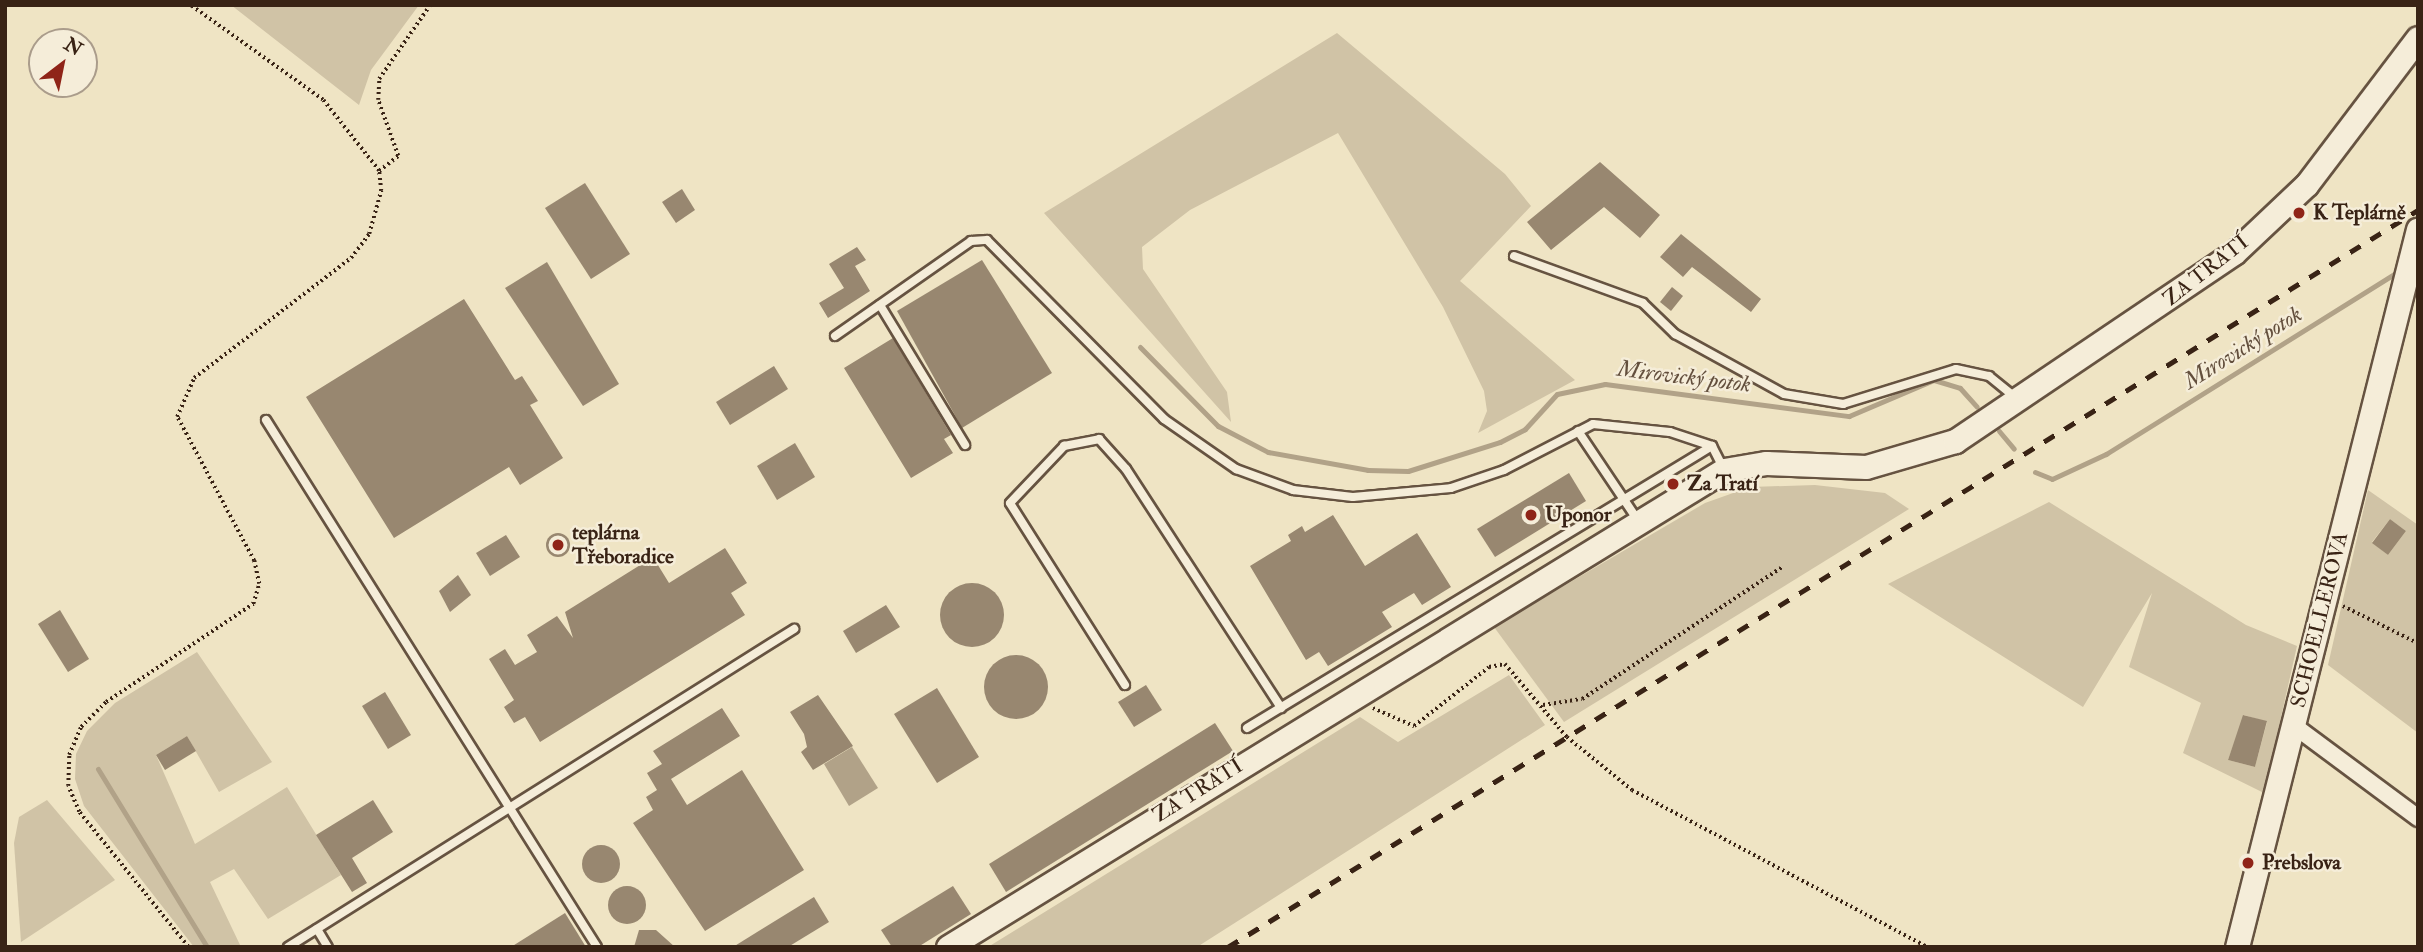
<!DOCTYPE html>
<html>
<head>
<meta charset="utf-8">
<style>
  body { margin:0 }
  #map { position:relative; width:2423px; height:952px; overflow:hidden; background:#efe4c4; font-family:"IM FELL Double Pica",serif }
  div>[style] { position:absolute }
  .green>* { inset:0; background:#d0c3a6 }
  .water>* { inset:0; background:#b1a288 }
  .stream>* { height:5px; margin:-2.5px; padding:0 2.5px; transform-origin:2.5px; border-radius:2.5px; background:#b1a288 }
  .building>* { inset:0; background:#988770 }
  .round { border-radius:50% }
  .path>* { height:3.5px; margin-top:-1.75px; transform-origin:0; background:repeating-linear-gradient(90deg,#392315 0 2px,transparent 0 5.5px) }
  .roads { filter:drop-shadow(2px 0 #665341) drop-shadow(-2px 0 #665341) drop-shadow(0 2px #665341) drop-shadow(0 -2px #665341) }
  .lane>* { height:8px; margin:-4px; padding:0 4px; transform-origin:4px; border-radius:4px; background:#f5edd9 }
  .street>* { height:16px; margin:-8px; padding:0 8px; transform-origin:8px; border-radius:8px; background:#f5edd9 }
  .secondary>* { height:23px; margin:-11.5px; padding:0 11.5px; transform-origin:11.5px; border-radius:11.5px; background:#f5edd9 }
  .rail>* { height:5px; margin-top:-2.5px; transform-origin:0; background:repeating-linear-gradient(90deg,#392315 0 12px,transparent 0 24px) }
  .dots>* { width:19px; height:19px; translate:-50% -50%; box-sizing:border-box; border:4px solid #f5edd9; border-radius:50% }
  span { translate:-50% -50%; white-space:nowrap; text-align:center; line-height:1.15; -webkit-text-stroke:5px #f5edd9; paint-order:stroke }
  .poi-label { font-size:21px; color:#392315; font-weight:700 }
  .left { translate:0 -50%; text-align:left }
  .street-label { font-size:21px; color:#392315 }
  .water-label { font-size:23px; color:#634f3d; font-style:italic }
  .frame { position:absolute; inset:0; border:7px solid #392315; pointer-events:none }
  .north { position:absolute; left:28px; top:28px; width:70px; height:70px; box-sizing:border-box; background:#f5edd9; border:2px solid #aa9c8b; border-radius:50%; rotate:32deg; font-size:19px; font-weight:700; line-height:28px; text-align:center; color:#392315 }
  .north::after { content:''; display:block; margin:auto; width:24px; height:32px; background:#8f2418; clip-path:polygon(50% 0,100% 100%,50% 72%,0 100%) }
</style>
</head>
<body>
<div id="map">
  <div class="green">
    <i style="clip-path:polygon(231px 5px,419px 5px,371px 70px,359px 105px)"></i>
    <i style="clip-path:polygon(1337px 33px,1505px 174px,1531px 206px,1460px 281px,1575px 380px,1478px 433px,1487px 411px,1484px 391px,1443px 307px,1338px 133px,1190px 210px,1142px 247px,1143px 269px,1227px 392px,1231px 422px,1044px 213px)"></i>
    <i style="clip-path:polygon(1815px 485px,1885px 493px,1909px 509px,1564px 722px,1494px 627px,1705px 503px,1750px 487px)"></i>
    <i style="clip-path:polygon(evenodd,2368px 490px,2418px 525px,2418px 733px,2328px 665px,2368px 490px,2390px 519px,2406px 531px,2388px 555px,2372px 542px,2390px 519px)"></i>
    <i style="clip-path:polygon(evenodd,2049px 502px,2246px 625px,2297px 646px,2264px 793px,2183px 753px,2201px 703px,2129px 667px,2152px 593px,2083px 707px,1888px 584px,2049px 502px,2244px 715px,2267px 722px,2255px 767px,2228px 760px,2244px 715px)"></i>
    <i style="clip-path:polygon(197px 652px,272px 762px,219px 792px,187px 736px,156px 755px,195px 844px,287px 787px,341px 875px,268px 919px,234px 869px,210px 882px,241px 947px,194px 947px,84px 806px,75px 779px,76px 754px,87px 731px,115px 703px)"></i>
    <i style="clip-path:polygon(1509px 675px,1545px 725px,1197px 947px,988px 947px,1360px 717px,1398px 742px)"></i>
    <i style="clip-path:polygon(47px 800px,115px 880px,21px 942px,14px 843px,19px 817px)"></i>
  </div>
  <div class="water">
    <i style="clip-path:polygon(852px 747px,878px 788px,849px 806px,824px 764px)"></i>
  </div>
  <div class="stream">
    <i style="left:1140px;top:347px;width:111px;rotate:45.4deg"></i>
    <i style="left:1218px;top:426px;width:56px;rotate:27.5deg"></i>
    <i style="left:1268px;top:452px;width:102px;rotate:10.2deg"></i>
    <i style="left:1368px;top:470px;width:40px;rotate:1.4deg"></i>
    <i style="left:1408px;top:471px;width:96px;rotate:-17.5deg"></i>
    <i style="left:1500px;top:442px;width:28px;rotate:-27deg"></i>
    <i style="left:1525px;top:429px;width:47px;rotate:-47.6deg"></i>
    <i style="left:1557px;top:394px;width:49px;rotate:-11.8deg"></i>
    <i style="left:1605px;top:384px;width:246px;rotate:7.5deg"></i>
    <i style="left:1849px;top:416px;width:92px;rotate:-23deg"></i>
    <i style="left:1934px;top:380px;width:27px;rotate:17deg"></i>
    <i style="left:1960px;top:388px;width:25px;rotate:48deg"></i>
    <i style="left:1999px;top:431px;width:23px;rotate:50deg"></i>
    <i style="left:2035px;top:472px;width:18px;rotate:22deg"></i>
    <i style="left:2052px;top:479px;width:60px;rotate:-24.8deg"></i>
    <i style="left:2106px;top:454px;width:340px;rotate:-32deg"></i>
    <i style="left:98px;top:769px;width:209px;rotate:58.5deg"></i>
  </div>
  <div class="building">
    <i style="clip-path:polygon(1600px 162px,1660px 215px,1640px 238px,1604px 207px,1551px 250px,1527px 222px)"></i>
    <i style="clip-path:polygon(585px 183px,630px 254px,591px 279px,545px 208px)"></i>
    <i style="clip-path:polygon(682px 189px,695px 210px,676px 223px,662px 202px)"></i>
    <i style="clip-path:polygon(1681px 234px,1761px 299px,1751px 312px,1692px 267px,1683px 277px,1660px 257px)"></i>
    <i style="clip-path:polygon(857px 247px,866px 260px,855px 266px,870px 291px,828px 318px,819px 303px,844px 288px,829px 264px)"></i>
    <i style="clip-path:polygon(982px 260px,1052px 373px,962px 428px,897px 311px)"></i>
    <i style="clip-path:polygon(547px 262px,619px 384px,583px 406px,505px 288px)"></i>
    <i style="clip-path:polygon(1672px 287px,1683px 296px,1671px 311px,1660px 302px)"></i>
    <i style="clip-path:polygon(464px 299px,515px 380px,522px 376px,538px 401px,530px 405px,563px 458px,520px 485px,509px 467px,394px 538px,306px 397px)"></i>
    <i style="clip-path:polygon(893px 338px,951px 435px,944px 439px,953px 453px,911px 478px,844px 368px)"></i>
    <i style="clip-path:polygon(774px 366px,788px 389px,730px 425px,716px 402px)"></i>
    <i style="clip-path:polygon(795px 443px,815px 477px,777px 500px,757px 466px)"></i>
    <i style="clip-path:polygon(1569px 473px,1586px 501px,1495px 557px,1477px 529px)"></i>
    <i style="clip-path:polygon(1333px 515px,1365px 566px,1417px 533px,1451px 587px,1422px 605px,1414px 593px,1382px 612px,1392px 627px,1328px 666px,1319px 652px,1306px 660px,1250px 566px,1291px 541px,1288px 535px,1302px 526px,1305px 532px)"></i>
    <i style="clip-path:polygon(2390px 519px,2406px 531px,2388px 555px,2372px 543px)"></i>
    <i class="round" style="left:546px;top:533px;width:24px;height:24px"></i>
    <i style="clip-path:polygon(506px 535px,520px 557px,490px 576px,476px 553px)"></i>
    <i style="clip-path:polygon(725px 548px,747px 583px,731px 593px,745px 615px,540px 742px,525px 717px,514px 723px,504px 707px,514px 700px,489px 659px,505px 649px,515px 665px,537px 652px,527px 635px,557px 616px,573px 638px,565px 612px,653px 557px,669px 583px)"></i>
    <i style="clip-path:polygon(458px 575px,471px 595px,450px 612px,439px 591px)"></i>
    <i class="round" style="left:940px;top:583px;width:64px;height:64px"></i>
    <i style="clip-path:polygon(886px 605px,900px 627px,856px 653px,843px 631px)"></i>
    <i style="clip-path:polygon(60px 610px,89px 659px,68px 672px,38px 624px)"></i>
    <i class="round" style="left:984px;top:655px;width:64px;height:64px"></i>
    <i style="clip-path:polygon(1146px 685px,1162px 710px,1134px 727px,1118px 702px)"></i>
    <i style="clip-path:polygon(937px 688px,979px 757px,937px 783px,894px 714px)"></i>
    <i style="clip-path:polygon(385px 692px,411px 735px,388px 749px,362px 706px)"></i>
    <i style="clip-path:polygon(818px 695px,853px 746px,813px 770px,801px 752px,807px 747px,804px 734px,790px 712px)"></i>
    <i style="clip-path:polygon(722px 708px,740px 736px,671px 779px,687px 805px,742px 770px,804px 870px,705px 931px,633px 823px,653px 810px,646px 797px,657px 790px,647px 773px,662px 764px,653px 751px)"></i>
    <i style="clip-path:polygon(2243px 715px,2267px 721px,2255px 767px,2228px 760px)"></i>
    <i style="clip-path:polygon(1215px 723px,1233px 751px,1006px 892px,989px 864px)"></i>
    <i style="clip-path:polygon(187px 736px,196px 751px,165px 770px,156px 755px)"></i>
    <i style="clip-path:polygon(373px 800px,393px 832px,352px 858px,367px 883px,352px 892px,316px 835px)"></i>
    <i class="round" style="left:582px;top:845px;width:38px;height:38px"></i>
    <i style="clip-path:polygon(953px 886px,971px 914px,918px 947px,892px 947px,881px 930px)"></i>
    <i class="round" style="left:608px;top:886px;width:38px;height:38px"></i>
    <i style="clip-path:polygon(814px 897px,829px 922px,788px 947px,733px 947px)"></i>
    <i style="clip-path:polygon(565px 913px,586px 947px,511px 947px)"></i>
    <i style="clip-path:polygon(639px 930px,656px 930px,675px 947px,634px 947px)"></i>
  </div>
  <div class="path">
    <i style="left:379px;top:171px;width:24px;rotate:-38deg"></i>
    <i style="left:398px;top:156px;width:59px;rotate:-109.7deg"></i>
    <i style="left:378px;top:100px;width:21px;rotate:-87deg"></i>
    <i style="left:379px;top:79px;width:90px;rotate:-55.4deg"></i>
    <i style="left:2343px;top:606px;width:84px;rotate:26.3deg"></i>
    <i style="left:1543px;top:705px;width:39px;rotate:-9deg"></i>
    <i style="left:1582px;top:699px;width:240px;rotate:-33.4deg"></i>
    <i style="left:1373px;top:708px;width:45px;rotate:23.7deg"></i>
    <i style="left:1414px;top:726px;width:95px;rotate:-38.2deg"></i>
    <i style="left:1489px;top:667px;width:16px;rotate:-11deg"></i>
    <i style="left:1505px;top:664px;width:96px;rotate:49.7deg"></i>
    <i style="left:1567px;top:737px;width:84px;rotate:39.2deg"></i>
    <i style="left:1632px;top:790px;width:334px;rotate:28deg"></i>
    <i style="left:188px;top:947px;width:174px;rotate:-128.9deg"></i>
    <i style="left:79px;top:812px;width:28px;rotate:-113deg"></i>
    <i style="left:68px;top:786px;width:31px;rotate:-88deg"></i>
    <i style="left:69px;top:755px;width:30px;rotate:-67deg"></i>
    <i style="left:81px;top:727px;width:35px;rotate:-45deg"></i>
    <i style="left:106px;top:702px;width:177px;rotate:-33.7deg"></i>
    <i style="left:253px;top:604px;width:21px;rotate:-73deg"></i>
    <i style="left:259px;top:584px;width:24px;rotate:-102deg"></i>
    <i style="left:254px;top:561px;width:163px;rotate:-118.1deg"></i>
    <i style="left:177px;top:417px;width:43px;rotate:-66.4deg"></i>
    <i style="left:194px;top:378px;width:198px;rotate:-37.4deg"></i>
    <i style="left:351px;top:258px;width:30px;rotate:-53deg"></i>
    <i style="left:369px;top:234px;width:45px;rotate:-74.4deg"></i>
    <i style="left:381px;top:191px;width:20px;rotate:-96deg"></i>
    <i style="left:379px;top:171px;width:90px;rotate:-128.3deg"></i>
    <i style="left:323px;top:100px;width:163px;rotate:-144.5deg"></i>
  </div>
  <div class="roads">
    <div class="lane">
      <i style="left:1514px;top:256px;width:137px;rotate:20deg"></i>
      <i style="left:1643px;top:303px;width:45px;rotate:44.1deg"></i>
      <i style="left:1675px;top:334px;width:124px;rotate:28.8deg"></i>
      <i style="left:1784px;top:394px;width:60px;rotate:9.6deg"></i>
      <i style="left:1843px;top:404px;width:118px;rotate:-17.2deg"></i>
      <i style="left:1956px;top:369px;width:34px;rotate:12deg"></i>
      <i style="left:1989px;top:376px;width:35px;rotate:39deg"></i>
      <i style="left:880px;top:305px;width:164px;rotate:58.7deg"></i>
      <i style="left:835px;top:336px;width:166px;rotate:-34.9deg"></i>
      <i style="left:971px;top:241px;width:16px;rotate:-4deg"></i>
      <i style="left:987px;top:240px;width:252px;rotate:45.3deg"></i>
      <i style="left:1164px;top:419px;width:88px;rotate:34.8deg"></i>
      <i style="left:1236px;top:469px;width:61px;rotate:20.2deg"></i>
      <i style="left:1293px;top:490px;width:60px;rotate:6.7deg"></i>
      <i style="left:1353px;top:497px;width:98px;rotate:-5.2deg"></i>
      <i style="left:1451px;top:488px;width:56px;rotate:-18.8deg"></i>
      <i style="left:1504px;top:470px;width:100px;rotate:-27.3deg"></i>
      <i style="left:1593px;top:424px;width:77px;rotate:5.9deg"></i>
      <i style="left:1670px;top:432px;width:44px;rotate:18.4deg"></i>
      <i style="left:1712px;top:446px;width:27px;rotate:63deg"></i>
      <i style="left:266px;top:420px;width:622px;rotate:57.87deg"></i>
      <i style="left:1578px;top:431px;width:106px;rotate:56.2deg"></i>
      <i style="left:1125px;top:685px;width:215px;rotate:-122.3deg"></i>
      <i style="left:1010px;top:503px;width:79px;rotate:-46.5deg"></i>
      <i style="left:1064px;top:446px;width:36px;rotate:-11deg"></i>
      <i style="left:1099px;top:439px;width:40px;rotate:48deg"></i>
      <i style="left:1126px;top:469px;width:285px;rotate:57deg"></i>
      <i style="left:1247px;top:728px;width:544px;rotate:-31.23deg"></i>
      <i style="left:317px;top:929px;width:21px;rotate:59deg"></i>
      <i style="left:288px;top:947px;width:598px;rotate:-32.15deg"></i>
    </div>
    <div class="street">
      <i style="left:2293px;top:725px;width:156px;rotate:36.6deg"></i>
    </div>
    <div class="secondary">
      <i style="left:948px;top:947px;width:911px;rotate:-31.58deg"></i>
      <i style="left:1724px;top:470px;width:43px;rotate:-9.5deg"></i>
      <i style="left:1766px;top:463px;width:100px;rotate:2.3deg"></i>
      <i style="left:1866px;top:467px;width:93px;rotate:-16.3deg"></i>
      <i style="left:1955px;top:441px;width:336px;rotate:-34deg"></i>
      <i style="left:2234px;top:253px;width:100px;rotate:-43.4deg"></i>
      <i style="left:2307px;top:184px;width:183px;rotate:-52.8deg"></i>
      <i style="left:2237px;top:947px;width:740px;rotate:-75.85deg"></i>
    </div>
  </div>
  <div class="rail">
    <i style="left:1228px;top:947px;width:1400px;rotate:-31.77deg"></i>
  </div>
  <div class="dots">
    <i style="left:2299px;top:213px;background:#8f2418"></i>
    <i style="left:1673px;top:484px;background:#8f2418"></i>
    <i style="left:1531px;top:515px;background:#8f2418"></i>
    <i style="left:558px;top:545px;background:#8f2418"></i>
    <i style="left:2248px;top:863px;background:#8f2418"></i>
  </div>
  <div class="poi-label">
    <span class="left" style="left:2313px;top:213px">K Teplárně</span>
    <span class="left" style="left:1687px;top:484px">Za Tratí</span>
    <span class="left" style="left:1545px;top:515px">Uponor</span>
    <span class="left" style="left:572px;top:545px">teplárna<br>Třeboradice</span>
    <span class="left" style="left:2262px;top:863px">Prebslova</span>
  </div>
  <div class="street-label">
    <span style="left:2206px;top:271px;rotate:-38deg">ZA TRATÍ</span>
    <span style="left:2320px;top:620px;rotate:-76deg">SCHOELLEROVA</span>
    <span style="left:1198px;top:791px;rotate:-32deg">ZA TRATÍ</span>
  </div>
  <div class="water-label">
    <span style="left:2243px;top:348px;rotate:-32deg">Mirovický potok</span>
    <span style="left:1684px;top:377px;rotate:7deg">Mirovický potok</span>
  </div>
  <div class="frame"></div>
  <div class="north">N</div>
</div>
</body>
</html>
